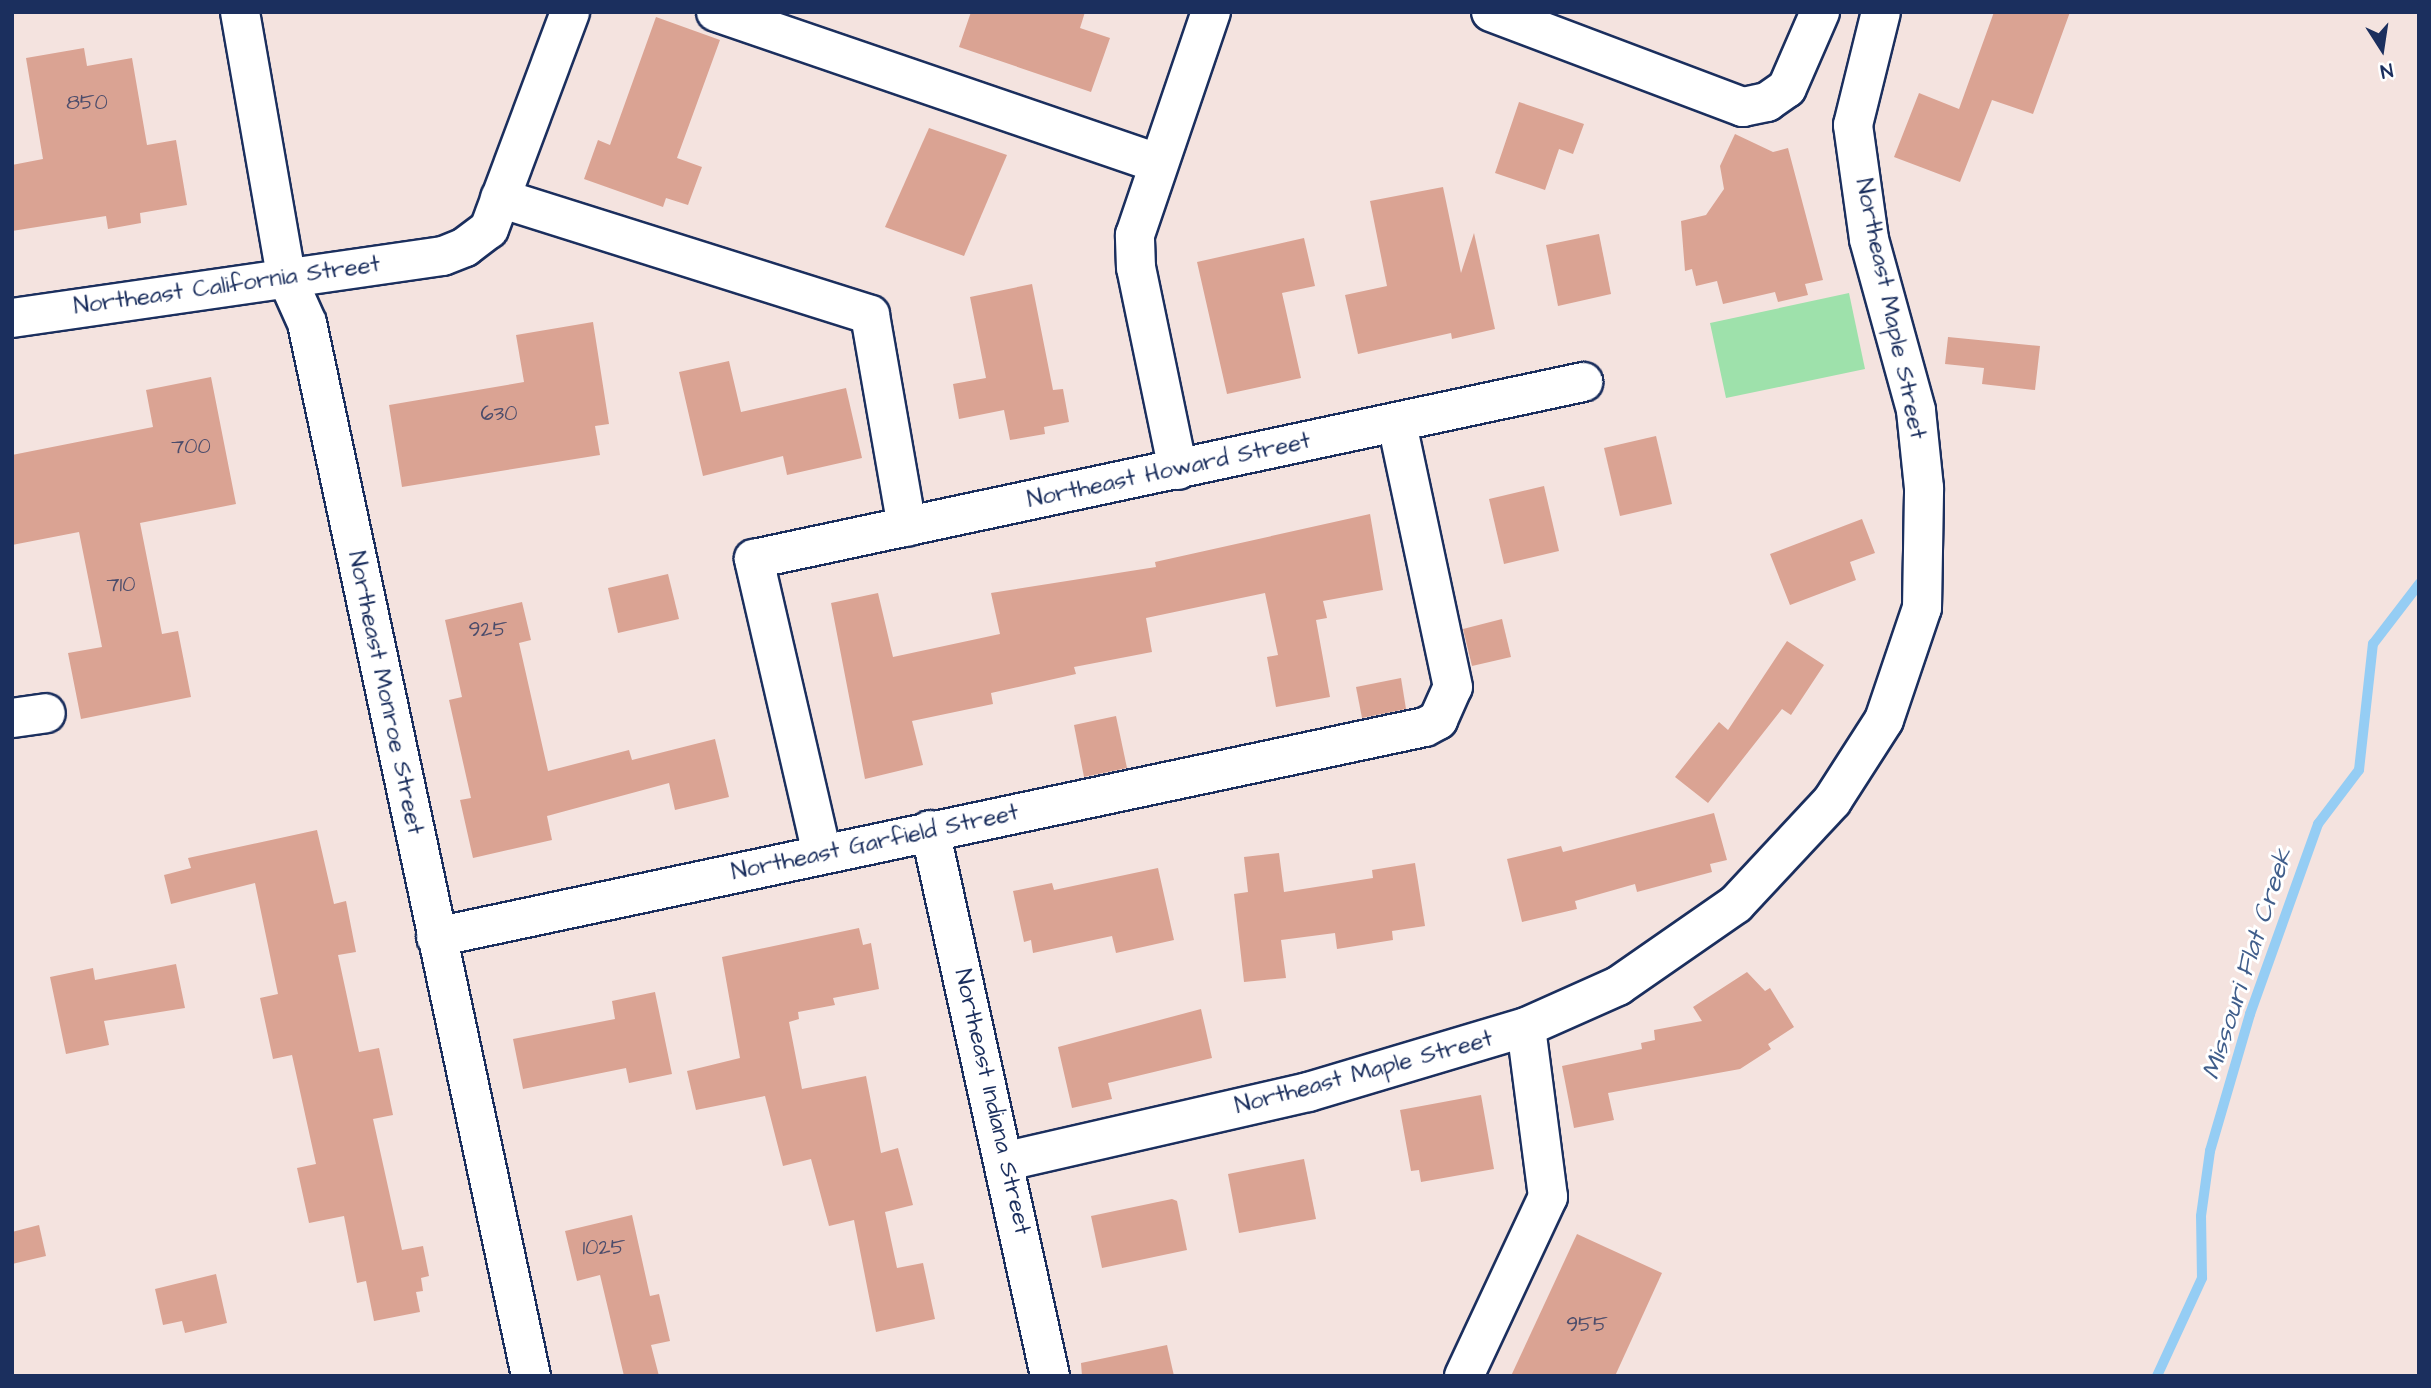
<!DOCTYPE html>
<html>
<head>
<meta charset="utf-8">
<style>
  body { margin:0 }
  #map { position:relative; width:2431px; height:1388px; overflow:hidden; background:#f4e3df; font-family:"Architects Daughter",sans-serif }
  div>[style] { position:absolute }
  .green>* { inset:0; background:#9ee1ab }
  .stream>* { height:10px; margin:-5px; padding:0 5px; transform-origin:5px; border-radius:5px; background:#95cdf4 }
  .building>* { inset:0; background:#daa393 }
  .roads { filter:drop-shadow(2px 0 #1b2f5e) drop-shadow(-2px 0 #1b2f5e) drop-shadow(0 2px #1b2f5e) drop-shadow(0 -2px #1b2f5e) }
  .minor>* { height:38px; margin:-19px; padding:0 19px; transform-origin:19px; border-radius:19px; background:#fff }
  span { translate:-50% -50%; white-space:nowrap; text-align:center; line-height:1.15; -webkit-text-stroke:6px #fff; paint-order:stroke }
  .number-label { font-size:21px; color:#4b4c6b }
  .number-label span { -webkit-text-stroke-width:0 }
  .street-label { font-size:24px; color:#1b2f5e }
  .water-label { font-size:26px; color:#405e8b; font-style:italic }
  .frame { position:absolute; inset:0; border:14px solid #1b2f5e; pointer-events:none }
  .north { position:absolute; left:2347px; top:14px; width:70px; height:70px; -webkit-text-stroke:5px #fff; paint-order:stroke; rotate:168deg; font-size:19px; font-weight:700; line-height:28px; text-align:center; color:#1b2f5e }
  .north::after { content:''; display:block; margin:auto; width:24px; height:32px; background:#1b2f5e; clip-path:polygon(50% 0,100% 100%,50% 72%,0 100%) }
</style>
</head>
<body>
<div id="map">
  <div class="green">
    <i style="clip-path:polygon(1849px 293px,1865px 369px,1726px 398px,1710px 323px)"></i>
  </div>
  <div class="stream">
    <i style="left:2157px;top:1376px;width:108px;rotate:-65.3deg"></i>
    <i style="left:2202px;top:1278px;width:62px;rotate:-90.9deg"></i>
    <i style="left:2201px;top:1216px;width:66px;rotate:-82.1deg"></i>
    <i style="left:2210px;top:1151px;width:143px;rotate:-73.7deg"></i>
    <i style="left:2250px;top:1014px;width:202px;rotate:-70.3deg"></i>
    <i style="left:2318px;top:824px;width:68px;rotate:-52.8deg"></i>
    <i style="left:2359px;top:770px;width:127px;rotate:-83.7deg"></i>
    <i style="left:2373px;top:644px;width:76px;rotate:-52.5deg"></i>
  </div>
  <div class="building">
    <i style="clip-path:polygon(971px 12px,1085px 12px,1080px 28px,1110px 38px,1091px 92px,959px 47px)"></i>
    <i style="clip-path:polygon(1994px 12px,2070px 12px,2033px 114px,1992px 100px,1960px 182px,1894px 157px,1919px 93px,1959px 109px)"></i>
    <i style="clip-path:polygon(656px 17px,720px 40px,677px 158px,702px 167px,688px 205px,666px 198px,663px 207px,584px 179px,598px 140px,610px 145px)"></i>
    <i style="clip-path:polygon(84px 48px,87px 66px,132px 58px,147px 145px,176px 140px,187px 205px,140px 213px,141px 223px,108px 229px,106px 216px,12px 231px,12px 165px,43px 159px,26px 58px)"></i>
    <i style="clip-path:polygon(1519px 102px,1584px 124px,1573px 154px,1559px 149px,1545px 190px,1495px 173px)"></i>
    <i style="clip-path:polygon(929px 128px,1007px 155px,964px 256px,885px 227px)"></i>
    <i style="clip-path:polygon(1735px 134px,1773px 152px,1788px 148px,1823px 280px,1805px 284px,1808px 295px,1778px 302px,1775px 292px,1723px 304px,1717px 281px,1696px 286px,1692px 269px,1685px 271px,1681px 221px,1706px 215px,1724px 189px,1720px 166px)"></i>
    <i style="clip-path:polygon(1443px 187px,1461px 273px,1474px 233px,1495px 329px,1452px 339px,1451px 333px,1358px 354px,1345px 295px,1387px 286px,1370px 201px)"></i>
    <i style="clip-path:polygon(1599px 234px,1611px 294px,1558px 306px,1546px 245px)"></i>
    <i style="clip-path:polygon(1304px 238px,1315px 286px,1282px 293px,1301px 378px,1227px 394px,1197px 262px)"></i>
    <i style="clip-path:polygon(1032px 284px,1053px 390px,1063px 389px,1069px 422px,1044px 427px,1045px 434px,1010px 440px,1004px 410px,959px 419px,953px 384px,986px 378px,970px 297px)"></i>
    <i style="clip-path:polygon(593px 322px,609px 424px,595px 426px,600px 455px,402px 487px,389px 405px,524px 382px,516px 335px)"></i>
    <i style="clip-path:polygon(1948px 337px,2040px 346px,2035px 390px,1982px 384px,1984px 368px,1945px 364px)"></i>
    <i style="clip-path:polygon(729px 361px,741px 412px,846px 388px,862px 458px,787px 475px,783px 456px,703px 476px,679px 372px)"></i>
    <i style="clip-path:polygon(211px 377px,236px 504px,140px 523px,162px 634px,178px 631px,191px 697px,81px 719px,68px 653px,102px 647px,79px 532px,12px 545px,12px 455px,153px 427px,146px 390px)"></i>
    <i style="clip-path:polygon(1656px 436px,1672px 504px,1620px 516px,1604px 448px)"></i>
    <i style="clip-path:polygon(1544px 486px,1559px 551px,1504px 564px,1489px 499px)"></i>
    <i style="clip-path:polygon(1370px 514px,1383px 590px,1323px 601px,1327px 618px,1316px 620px,1330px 697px,1276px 707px,1267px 657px,1278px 655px,1265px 593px,1146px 618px,1152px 652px,1074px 667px,1076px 674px,991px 693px,993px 704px,912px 721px,923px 765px,865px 779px,831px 603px,878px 593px,893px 657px,1000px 634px,991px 593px,1156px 567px,1155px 562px)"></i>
    <i style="clip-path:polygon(1862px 519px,1875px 553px,1850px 562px,1856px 580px,1790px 605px,1770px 554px)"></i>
    <i style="clip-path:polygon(668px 574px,679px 619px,618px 633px,608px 588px)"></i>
    <i style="clip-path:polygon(522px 602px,531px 640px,519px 643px,548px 771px,629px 750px,632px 760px,715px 739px,729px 797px,675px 810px,669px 783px,547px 816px,552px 840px,473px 858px,460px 800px,471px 798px,449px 700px,462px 697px,445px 620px)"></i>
    <i style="clip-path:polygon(1502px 619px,1511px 657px,1472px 666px,1463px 629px)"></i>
    <i style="clip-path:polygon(1787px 641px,1824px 665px,1791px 715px,1782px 709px,1708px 803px,1675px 777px,1719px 722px,1728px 730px)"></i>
    <i style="clip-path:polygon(1401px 678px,1406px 709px,1362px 718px,1356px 687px)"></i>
    <i style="clip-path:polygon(1116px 716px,1127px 768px,1084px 777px,1074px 725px)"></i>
    <i style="clip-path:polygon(1714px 813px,1727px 860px,1710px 864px,1712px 872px,1637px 892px,1635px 884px,1575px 901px,1577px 909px,1522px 922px,1507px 859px,1561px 846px,1563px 852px)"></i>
    <i style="clip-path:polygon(317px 830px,334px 904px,346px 901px,356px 952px,338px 955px,359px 1052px,379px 1048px,393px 1115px,373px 1119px,402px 1250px,423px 1246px,429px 1276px,421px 1278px,423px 1291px,416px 1292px,420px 1312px,374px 1321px,366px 1281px,357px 1283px,344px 1216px,309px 1223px,297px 1168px,316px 1164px,292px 1055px,273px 1059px,260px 998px,278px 994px,255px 883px,171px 904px,164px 875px,191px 868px,188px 858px)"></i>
    <i style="clip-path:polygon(1279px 853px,1284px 892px,1373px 878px,1372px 870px,1415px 863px,1425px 926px,1392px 931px,1393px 940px,1337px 949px,1335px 933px,1281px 940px,1286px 978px,1244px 982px,1234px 894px,1248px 892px,1244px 857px)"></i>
    <i style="clip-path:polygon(1158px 868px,1174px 940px,1116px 953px,1112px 936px,1033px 953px,1031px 940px,1024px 942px,1013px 891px,1052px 883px,1054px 890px)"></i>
    <i style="clip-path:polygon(859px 928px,863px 945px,871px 943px,879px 989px,833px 998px,835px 1005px,798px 1012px,799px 1019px,789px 1022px,802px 1089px,866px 1076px,881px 1153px,898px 1148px,913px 1205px,885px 1212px,897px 1268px,923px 1263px,935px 1319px,876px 1332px,854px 1220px,829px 1226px,811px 1159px,783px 1166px,765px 1096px,696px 1110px,687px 1071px,740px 1058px,722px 957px)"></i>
    <i style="clip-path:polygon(176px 964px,185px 1008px,104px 1021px,109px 1045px,66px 1054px,50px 977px,93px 968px,95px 980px)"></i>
    <i style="clip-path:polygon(1747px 972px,1765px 991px,1770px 988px,1794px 1027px,1768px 1044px,1771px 1049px,1740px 1069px,1608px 1093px,1614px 1120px,1574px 1128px,1562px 1066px,1642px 1049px,1641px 1043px,1655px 1040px,1654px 1030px,1702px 1021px,1693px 1007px)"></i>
    <i style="clip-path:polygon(655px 992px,672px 1074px,629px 1083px,626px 1068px,523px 1089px,513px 1039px,615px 1019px,612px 1001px)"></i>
    <i style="clip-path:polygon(1201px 1009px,1212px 1058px,1108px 1083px,1112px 1099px,1072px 1108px,1058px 1047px)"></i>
    <i style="clip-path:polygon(1481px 1095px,1494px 1169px,1421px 1182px,1419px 1170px,1411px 1171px,1400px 1110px)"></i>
    <i style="clip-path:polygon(1304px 1159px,1316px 1219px,1239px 1233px,1228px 1174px)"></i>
    <i style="clip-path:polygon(1172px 1199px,1177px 1201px,1187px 1250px,1102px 1268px,1091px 1216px)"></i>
    <i style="clip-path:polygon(632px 1215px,650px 1296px,659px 1294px,670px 1341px,651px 1345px,659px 1376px,624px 1376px,600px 1275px,577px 1281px,565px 1231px)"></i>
    <i style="clip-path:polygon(39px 1225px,46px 1256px,12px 1264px,12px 1232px)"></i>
    <i style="clip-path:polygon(1577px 1234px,1662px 1273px,1615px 1376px,1511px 1376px)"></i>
    <i style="clip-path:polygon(216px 1274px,227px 1323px,185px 1333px,182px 1321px,163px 1325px,155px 1289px)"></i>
    <i style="clip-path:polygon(1167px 1345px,1174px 1376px,1082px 1376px,1081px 1363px)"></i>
  </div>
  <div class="roads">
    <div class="minor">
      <i style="left:240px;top:12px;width:268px;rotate:80.1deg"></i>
      <i style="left:286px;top:276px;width:51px;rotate:65.9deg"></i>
      <i style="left:307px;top:323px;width:1077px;rotate:77.99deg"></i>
      <i style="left:716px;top:12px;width:465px;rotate:18.9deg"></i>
      <i style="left:1491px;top:12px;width:269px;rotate:20.7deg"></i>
      <i style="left:1743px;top:107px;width:25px;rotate:-12deg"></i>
      <i style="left:1767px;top:102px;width:24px;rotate:-35deg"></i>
      <i style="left:1787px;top:88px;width:83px;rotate:-66.5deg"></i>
      <i style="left:500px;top:198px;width:388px;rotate:17.5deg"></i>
      <i style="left:870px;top:315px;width:215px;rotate:80.1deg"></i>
      <i style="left:12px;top:318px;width:435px;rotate:-8.2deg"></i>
      <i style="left:443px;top:256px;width:24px;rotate:-22deg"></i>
      <i style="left:465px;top:247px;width:30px;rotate:-37deg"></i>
      <i style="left:489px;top:229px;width:232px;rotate:-69.5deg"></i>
      <i style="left:1178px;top:470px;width:206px;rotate:-101.7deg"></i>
      <i style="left:1136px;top:268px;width:33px;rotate:-92deg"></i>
      <i style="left:1135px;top:235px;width:236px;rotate:-71.2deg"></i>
      <i style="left:12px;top:718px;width:34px;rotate:-8deg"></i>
      <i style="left:930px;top:830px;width:559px;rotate:77.6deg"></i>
      <i style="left:822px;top:854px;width:303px;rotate:-103deg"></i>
      <i style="left:754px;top:559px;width:848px;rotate:-12.05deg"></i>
      <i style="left:436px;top:937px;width:1011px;rotate:-11.99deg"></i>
      <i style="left:1425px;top:727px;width:15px;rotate:-28deg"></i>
      <i style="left:1438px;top:720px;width:36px;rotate:-66deg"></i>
      <i style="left:1453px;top:687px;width:270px;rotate:-102deg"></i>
      <i style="left:1007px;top:1161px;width:309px;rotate:-12.9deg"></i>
      <i style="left:1308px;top:1092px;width:227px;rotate:-16.6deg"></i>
      <i style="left:1526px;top:1027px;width:101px;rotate:-24deg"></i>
      <i style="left:1618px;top:986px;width:144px;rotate:-34.8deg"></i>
      <i style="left:1736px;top:904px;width:141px;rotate:-47deg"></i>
      <i style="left:1832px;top:801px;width:96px;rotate:-57.3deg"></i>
      <i style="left:1884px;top:720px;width:118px;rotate:-71.3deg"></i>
      <i style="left:1922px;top:608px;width:120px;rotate:-89deg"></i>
      <i style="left:1924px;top:488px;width:78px;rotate:-95.9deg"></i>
      <i style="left:1916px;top:410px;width:177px;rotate:-105.4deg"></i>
      <i style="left:1869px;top:239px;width:115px;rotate:-98deg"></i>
      <i style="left:1853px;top:125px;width:116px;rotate:-76.1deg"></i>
      <i style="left:1464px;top:1376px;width:198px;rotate:-64.9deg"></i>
      <i style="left:1548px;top:1197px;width:171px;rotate:-97.4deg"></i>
    </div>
  </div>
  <div class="number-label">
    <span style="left:87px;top:103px">850</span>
    <span style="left:499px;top:414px">630</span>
    <span style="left:191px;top:447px">700</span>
    <span style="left:121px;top:585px">710</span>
    <span style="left:488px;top:630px">925</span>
    <span style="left:604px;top:1248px">1025</span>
    <span style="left:1587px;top:1325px">955</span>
  </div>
  <div class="street-label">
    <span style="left:227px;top:286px;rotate:-8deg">Northeast California Street</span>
    <span style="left:1890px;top:309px;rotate:78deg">Northeast Maple Street</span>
    <span style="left:1169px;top:471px;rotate:-12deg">Northeast Howard Street</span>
    <span style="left:385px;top:693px;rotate:78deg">Northeast Monroe Street</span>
    <span style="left:875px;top:843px;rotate:-12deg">Northeast Garfield Street</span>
    <span style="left:1364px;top:1073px;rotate:-15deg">Northeast Maple Street</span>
    <span style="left:992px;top:1102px;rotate:77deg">Northeast Indiana Street</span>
  </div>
  <div class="water-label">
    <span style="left:2248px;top:964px;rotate:-72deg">Missouri Flat Creek</span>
  </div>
  <div class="frame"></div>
  <div class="north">N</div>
</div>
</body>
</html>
